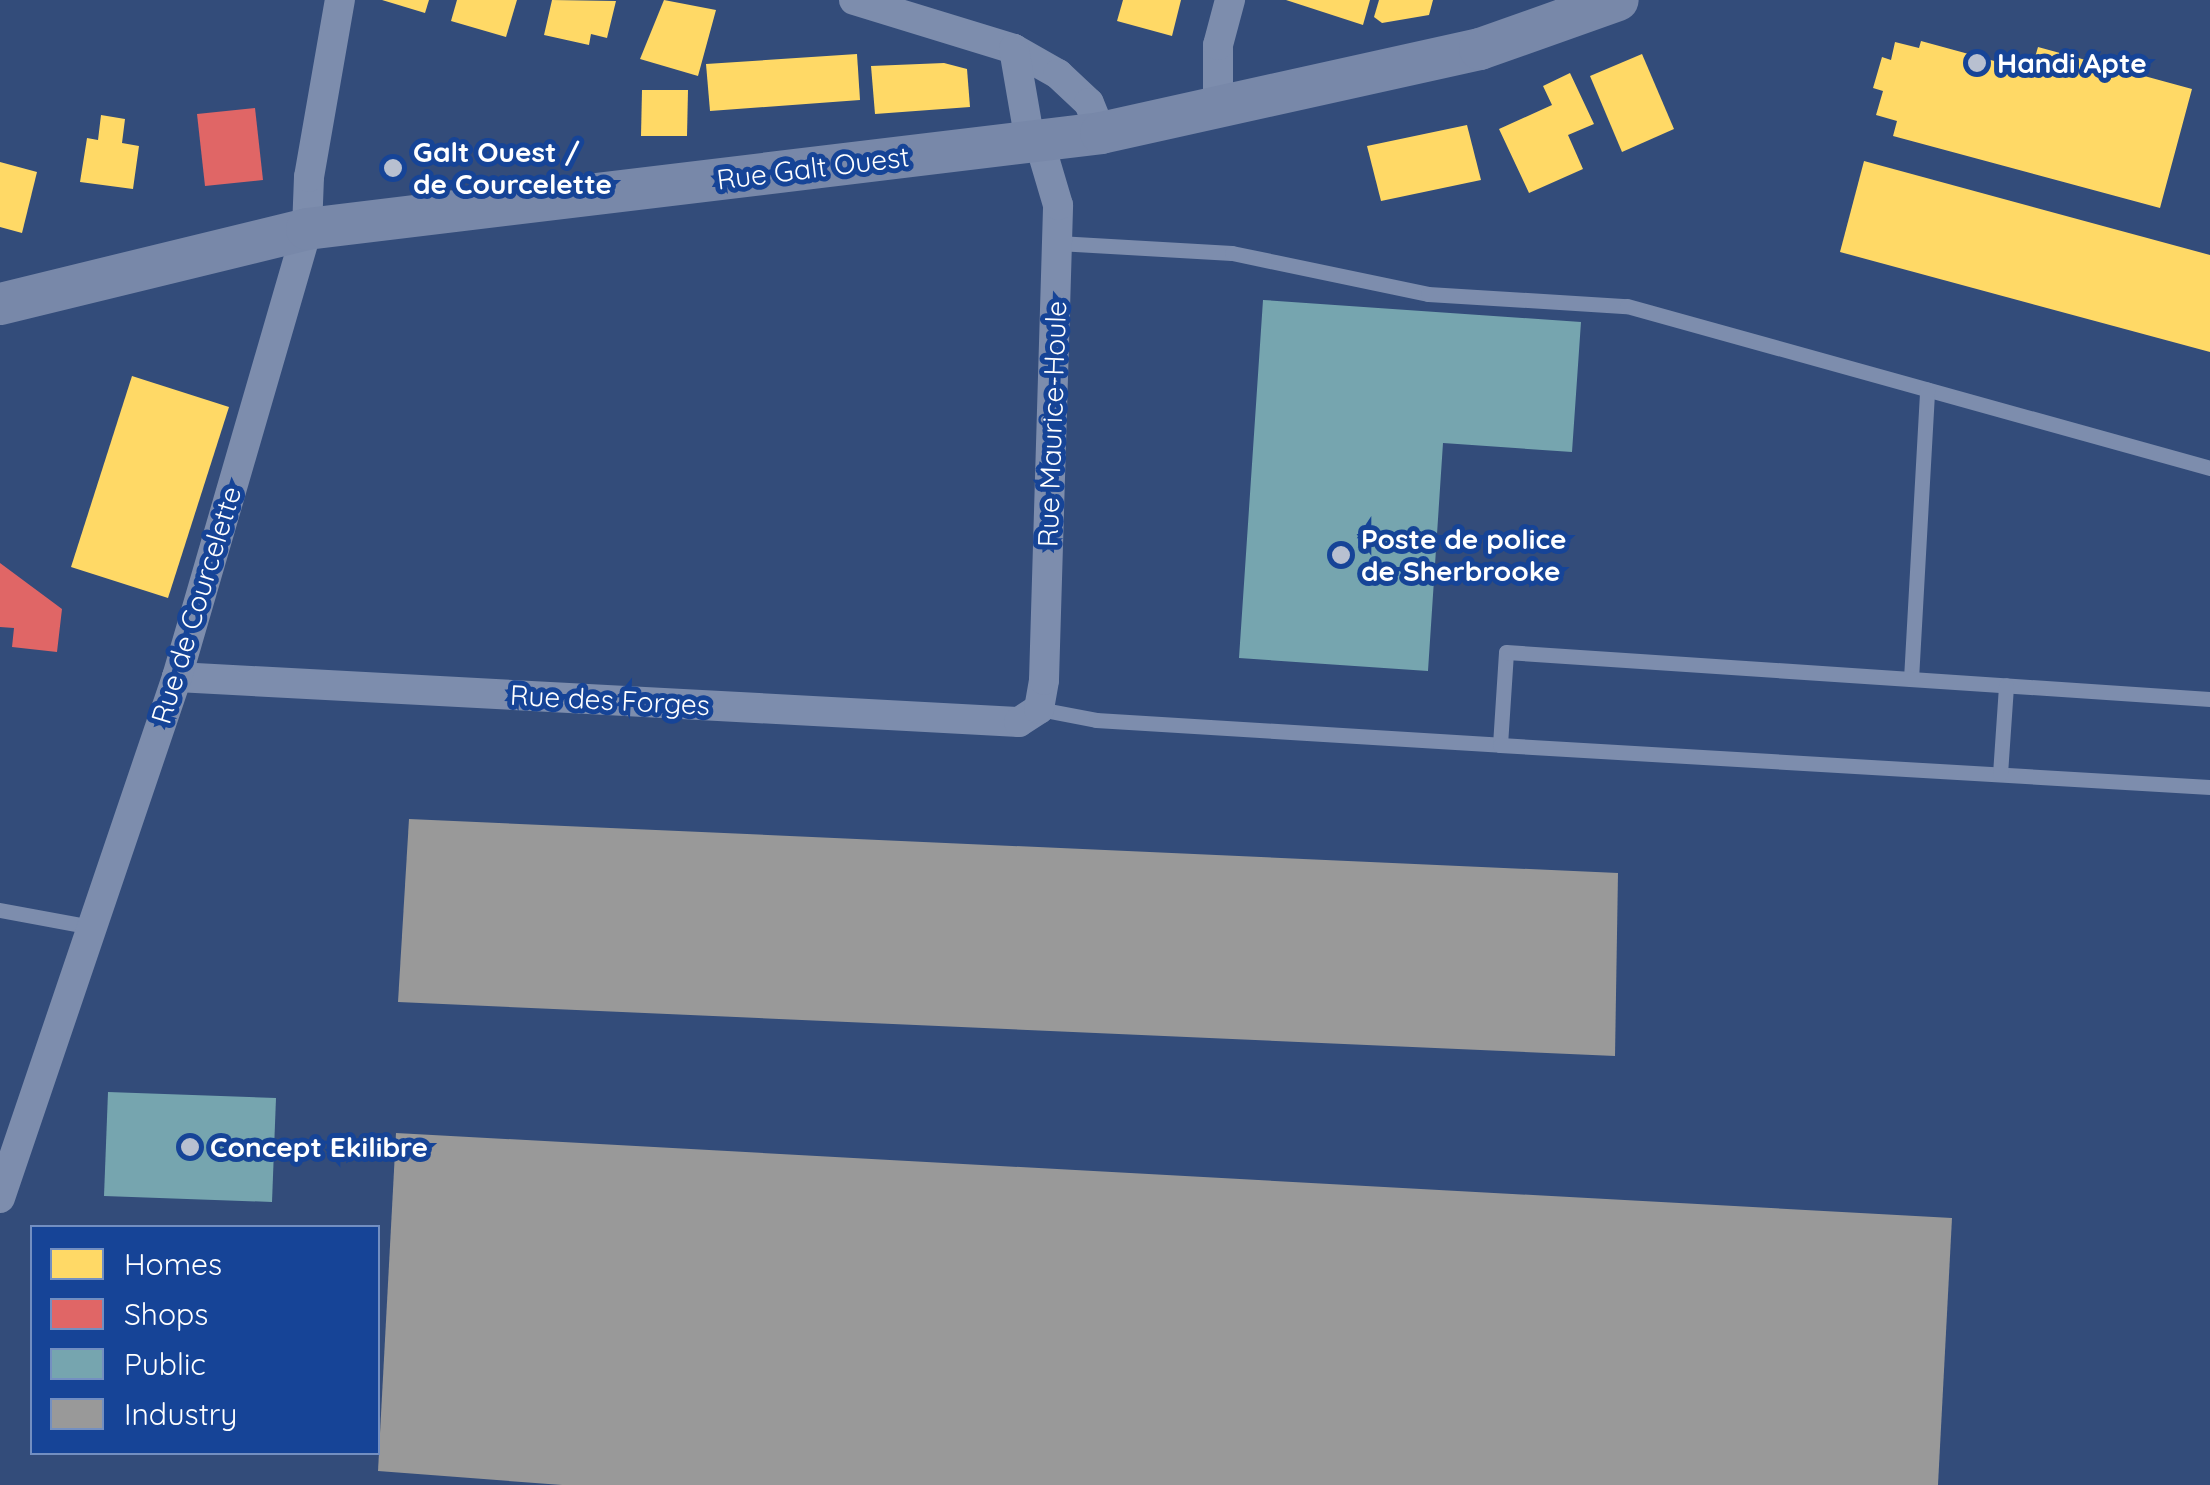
<!DOCTYPE html>
<html>
<head>
<meta charset="utf-8">
<style>
  body { margin:0 }
  #map { position:relative; width:2210px; height:1485px; overflow:hidden; background:#334c7a; font-family:Quicksand,sans-serif }
  div>[style] { position:absolute }
  .homes>* { inset:0; background:#ffd966 }
  .shops>* { inset:0; background:#e06666 }
  .public>* { inset:0; background:#76a5af }
  .industry>* { inset:0; background:#999 }
  .service>* { height:15px; margin:-7.5px; padding:0 7.5px; transform-origin:7.5px; border-radius:7.5px; background:#7d8dad }
  .minor>* { height:30px; margin:-15px; padding:0 15px; transform-origin:15px; border-radius:15px; background:#7d8dad }
  .secondary>* { height:42px; margin:-21px; padding:0 21px; transform-origin:21px; border-radius:21px; background:#7888a9 }
  .dots>* { width:28px; height:28px; translate:-50% -50%; box-sizing:border-box; border:5px solid #164497; border-radius:50% }
  span { translate:-50% -50%; white-space:nowrap; text-align:center; line-height:1.15; -webkit-text-stroke:10px #164497; paint-order:stroke }
  .poi-label { font-size:28px; color:#fff; font-weight:700 }
  .left { translate:0 -50%; text-align:left }
  .street-label { font-size:28px; color:#fff }
  .legend { position:absolute; left:30px; top:1225px; width:350px; height:230px; box-sizing:border-box; background:#164497; border:2px solid #738fc1; margin:0; padding:12px 18px; list-style:none; font-size:30px; color:#fff }
  .legend li { display:flex; align-items:center; gap:20px; height:50px }
  .legend b { width:50px; border:2px solid #738fc1 }
</style>
</head>
<body>
<div id="map">
  <div class="homes">
    <i style="clip-path:polygon(382px 0,429px 0,425px 13px)"></i>
    <i style="clip-path:polygon(457px 0,517px 0,506px 37px,451px 21px)"></i>
    <i style="clip-path:polygon(552px 0,616px 1px,607px 38px,591px 34px,589px 45px,544px 35px)"></i>
    <i style="clip-path:polygon(664px 0,716px 10px,698px 76px,640px 59px)"></i>
    <i style="clip-path:polygon(1123px 0,1181px 0,1172px 36px,1117px 21px)"></i>
    <i style="clip-path:polygon(1286px 0,1370px 0,1363px 25px)"></i>
    <i style="clip-path:polygon(1379px 0,1433px 0,1429px 15px,1382px 23px,1374px 17px)"></i>
    <i style="clip-path:polygon(1921px 41px,2031px 71px,2038px 47px,2192px 89px,2160px 208px,1893px 136px,1897px 121px,1876px 115px,1883px 91px,1873px 88px,1882px 57px,1891px 60px,1895px 42px,1919px 48px)"></i>
    <i style="clip-path:polygon(857px 54px,860px 100px,710px 111px,706px 64px)"></i>
    <i style="clip-path:polygon(1642px 54px,1674px 129px,1622px 152px,1590px 76px)"></i>
    <i style="clip-path:polygon(944px 63px,967px 69px,970px 107px,875px 114px,871px 66px)"></i>
    <i style="clip-path:polygon(1570px 73px,1594px 124px,1568px 135px,1583px 169px,1529px 193px,1499px 129px,1552px 105px,1543px 86px)"></i>
    <i style="clip-path:polygon(642px 90px,688px 90px,687px 136px,641px 136px)"></i>
    <i style="clip-path:polygon(101px 115px,125px 119px,122px 143px,139px 146px,133px 189px,80px 182px,87px 138px,98px 140px)"></i>
    <i style="clip-path:polygon(1467px 125px,1481px 180px,1381px 201px,1367px 146px)"></i>
    <i style="clip-path:polygon(1864px 161px,2210px 255px,2210px 352px,1840px 252px)"></i>
    <i style="clip-path:polygon(0 162px,37px 172px,22px 233px,0 227px)"></i>
    <i style="clip-path:polygon(132px 376px,229px 407px,168px 598px,71px 567px)"></i>
  </div>
  <div class="shops">
    <i style="clip-path:polygon(255px 108px,263px 180px,205px 186px,197px 114px)"></i>
    <i style="clip-path:polygon(0 563px,62px 609px,57px 652px,12px 647px,14px 628px,0 627px)"></i>
  </div>
  <div class="public">
    <i style="clip-path:polygon(1263px 300px,1581px 322px,1572px 452px,1443px 443px,1428px 671px,1239px 658px)"></i>
    <i style="clip-path:polygon(108px 1092px,276px 1098px,272px 1202px,104px 1196px)"></i>
  </div>
  <div class="industry">
    <i style="clip-path:polygon(409px 819px,1618px 873px,1615px 1056px,398px 1002px)"></i>
    <i style="clip-path:polygon(396px 1133px,1952px 1218px,1938px 1485px,562px 1485px,378px 1471px)"></i>
  </div>
  <div class="service">
    <i style="left:1058px;top:243px;width:174px;rotate:3.3deg"></i>
    <i style="left:1232px;top:253px;width:200px;rotate:11.8deg"></i>
    <i style="left:1428px;top:294px;width:199px;rotate:3.5deg"></i>
    <i style="left:1627px;top:306px;width:605px;rotate:15.53deg"></i>
    <i style="left:1911px;top:679px;width:290px;rotate:-86.8deg"></i>
    <i style="left:1039px;top:709px;width:58px;rotate:10.9deg"></i>
    <i style="left:1096px;top:720px;width:405px;rotate:3.5deg"></i>
    <i style="left:1500px;top:745px;width:93px;rotate:-86.3deg"></i>
    <i style="left:1506px;top:652px;width:706px;rotate:3.82deg"></i>
    <i style="left:1500px;top:745px;width:711px;rotate:3.39deg"></i>
    <i style="left:2000px;top:774px;width:89px;rotate:-86.1deg"></i>
    <i style="left:0;top:910px;width:94px;rotate:10.5deg"></i>
  </div>
  <div class="minor">
    <i style="left:854px;top:0;width:167px;rotate:17deg"></i>
    <i style="left:1014px;top:49px;width:51px;rotate:29.6deg"></i>
    <i style="left:1058px;top:74px;width:42px;rotate:43.1deg"></i>
    <i style="left:1089px;top:103px;width:32px;rotate:68deg"></i>
    <i style="left:1014px;top:49px;width:94px;rotate:80.2deg"></i>
    <i style="left:1218px;top:108px;width:63px;rotate:-90deg"></i>
    <i style="left:1218px;top:45px;width:47px;rotate:-75.1deg"></i>
    <i style="left:177px;top:677px;width:843px;rotate:3.06deg"></i>
    <i style="left:1019px;top:722px;width:24px;rotate:-33deg"></i>
    <i style="left:1039px;top:709px;width:29px;rotate:-80deg"></i>
    <i style="left:1044px;top:680px;width:475px;rotate:-88.3deg"></i>
    <i style="left:1058px;top:205px;width:67px;rotate:-106.5deg"></i>
    <i style="left:0;top:1198px;width:550px;rotate:-71.24deg"></i>
    <i style="left:177px;top:677px;width:466px;rotate:-73.8deg"></i>
    <i style="left:307px;top:229px;width:52px;rotate:-87.8deg"></i>
    <i style="left:309px;top:177px;width:180px;rotate:-80.1deg"></i>
  </div>
  <div class="secondary">
    <i style="left:0;top:304px;width:316px;rotate:-13.7deg"></i>
    <i style="left:307px;top:229px;width:800px;rotate:-6.89deg"></i>
    <i style="left:1101px;top:133px;width:388px;rotate:-12.5deg"></i>
    <i style="left:1480px;top:49px;width:146px;rotate:-19.5deg"></i>
  </div>
  <div class="dots">
    <i style="left:1977px;top:63px;background:#b8c0d0"></i>
    <i style="left:393px;top:168px;background:#b8c0d0"></i>
    <i style="left:1341px;top:555px;background:#b8c0d0"></i>
    <i style="left:190px;top:1147px;background:#b8c0d0"></i>
  </div>
  <div class="poi-label">
    <span class="left" style="left:1997px;top:63px">Handi Apte</span>
    <span class="left" style="left:413px;top:168px">Galt Ouest /<br>de Courcelette</span>
    <span class="left" style="left:1361px;top:555px">Poste de police<br>de Sherbrooke</span>
    <span class="left" style="left:210px;top:1147px">Concept Ekilibre</span>
  </div>
  <div class="street-label">
    <span style="left:813px;top:168px;rotate:-7deg">Rue Galt Ouest</span>
    <span style="left:1052px;top:424px;rotate:-88deg">Rue Maurice-Houle</span>
    <span style="left:196px;top:605px;rotate:-73deg">Rue de Courcelette</span>
    <span style="left:610px;top:700px;rotate:3deg">Rue des Forges</span>
  </div>
  <ul class="legend">
  <li><b style="height:28px;background:#ffd966"></b>Homes</li>
  <li><b style="height:28px;background:#e06666"></b>Shops</li>
  <li><b style="height:28px;background:#76a5af"></b>Public</li>
  <li><b style="height:28px;background:#999"></b>Industry</li>
  </ul>
</div>
</body>
</html>
